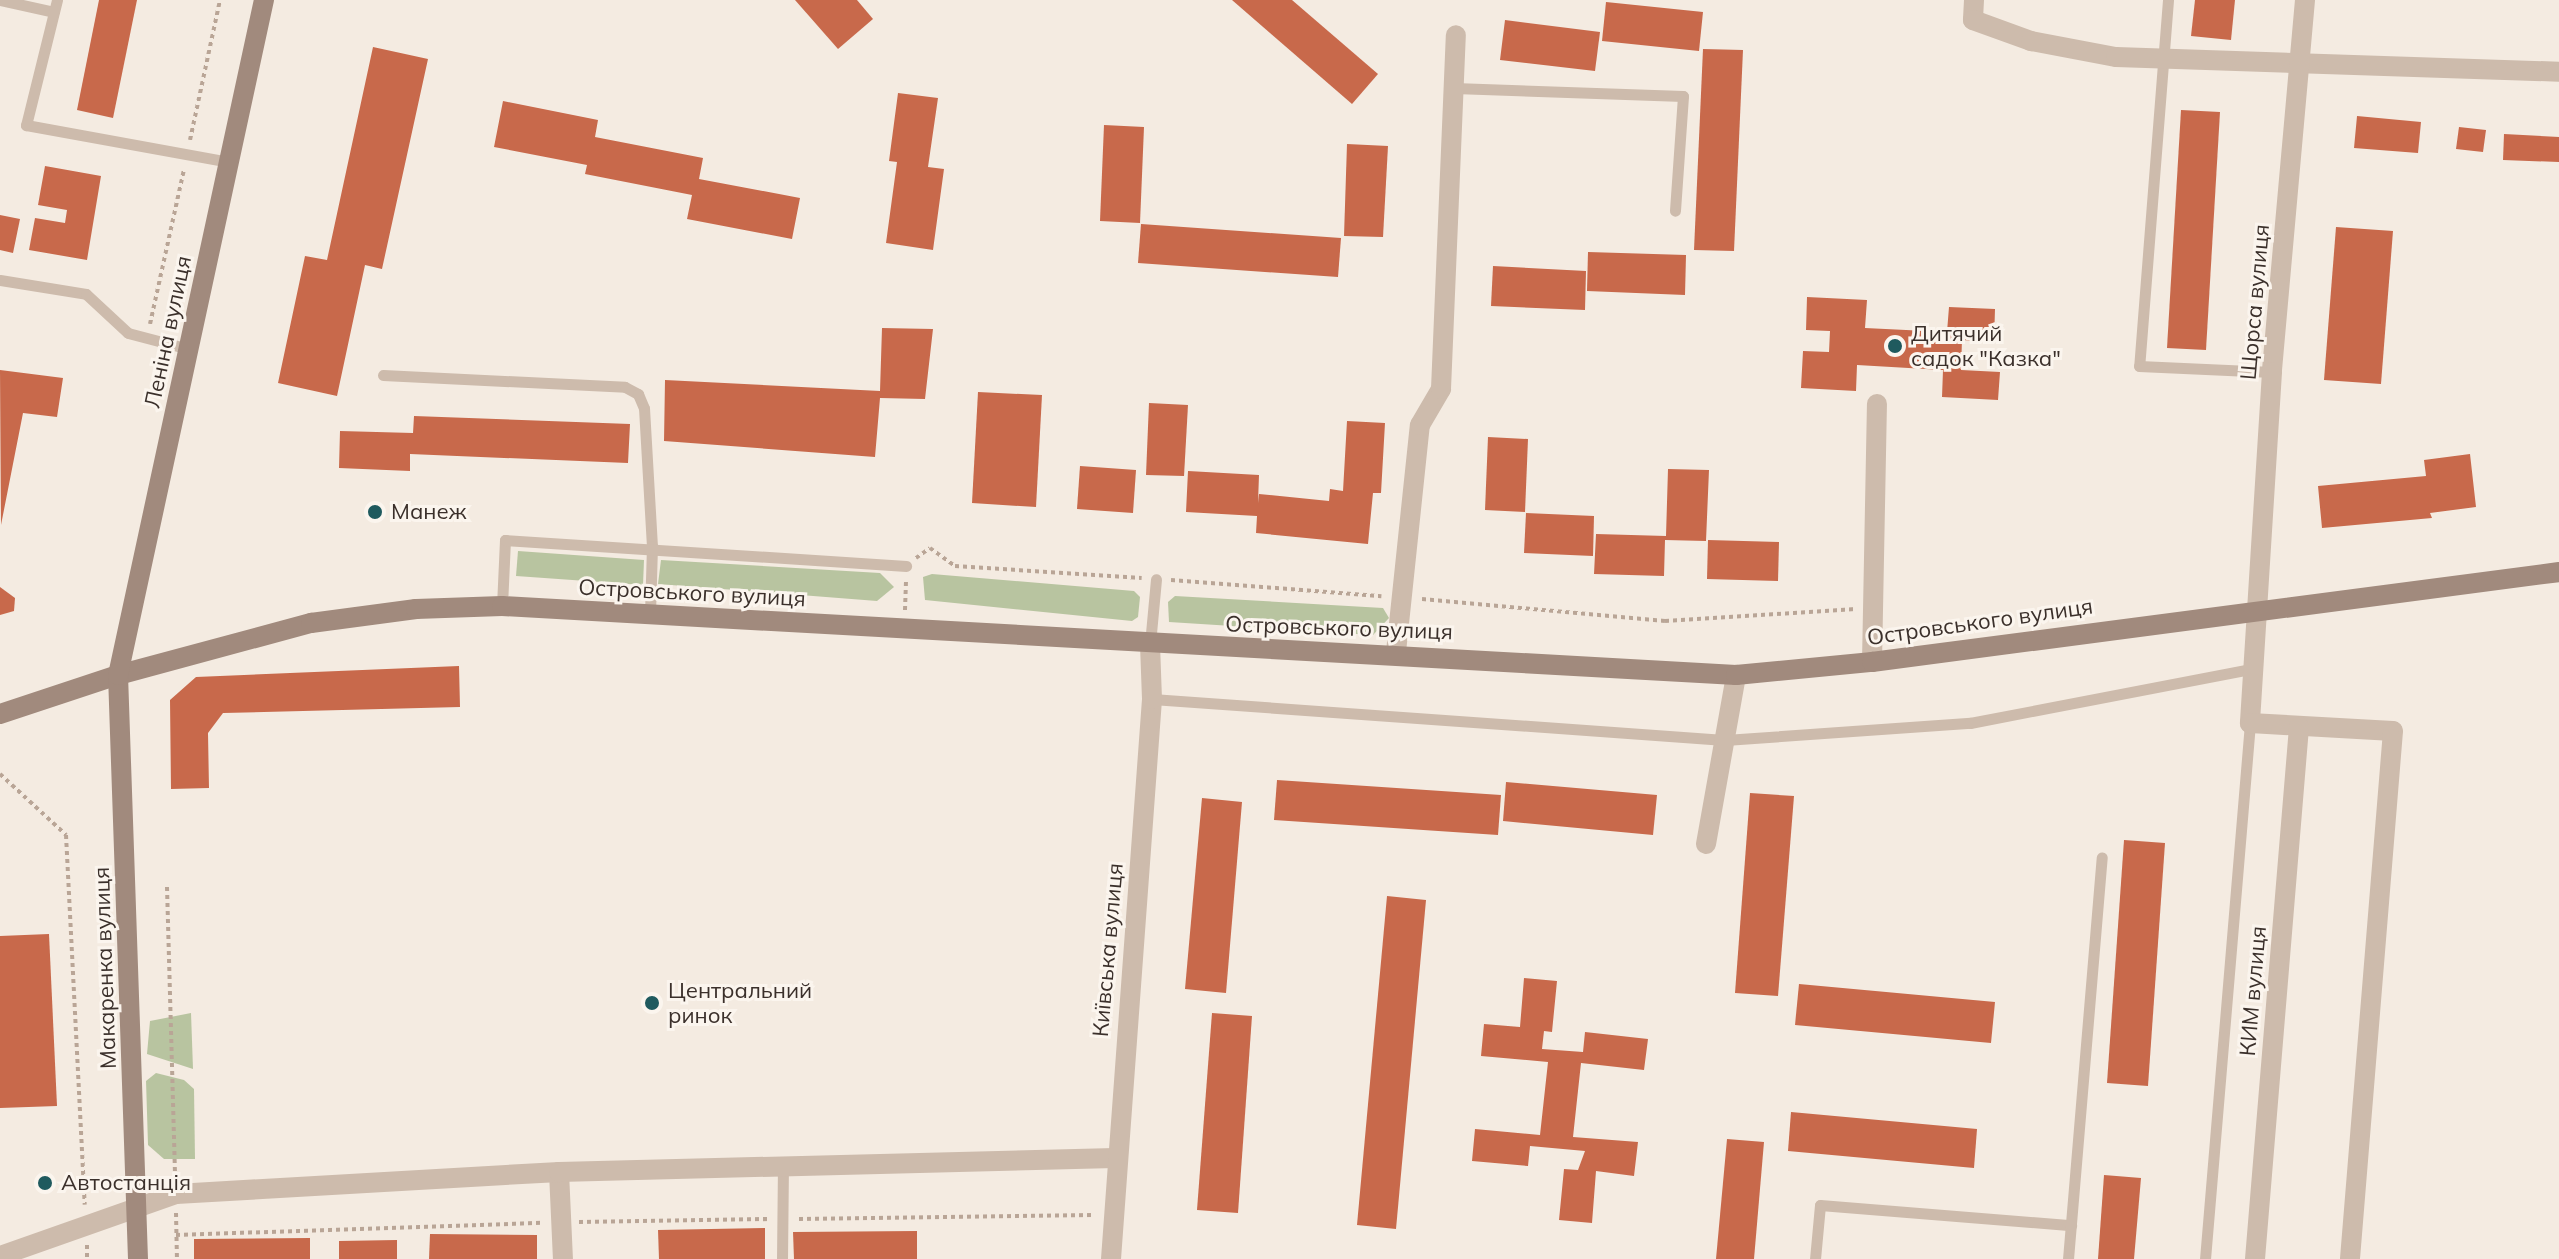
<!DOCTYPE html>
<html>
<head>
<meta charset="utf-8">
<style>
  body { margin:0 }
  #map { position:relative; width:2559px; height:1259px; overflow:hidden; background:#f4ebe1; font-family:Mulish,sans-serif }
  div>[style] { position:absolute }
  .green>* { inset:0; background:#b8c4a0 }
  .building>* { inset:0; background:#c8694b }
  .path>* { height:4px; margin-top:-2px; transform-origin:0; background:repeating-linear-gradient(90deg,#b9a596 0 4px,transparent 0 8px) }
  .lane>* { height:11px; margin:-5.5px; padding:0 5.5px; transform-origin:5.5px; border-radius:5.5px; background:#cdbbac }
  .street>* { height:20px; margin:-10px; padding:0 10px; transform-origin:10px; border-radius:10px; background:#cdbbac }
  .secondary>* { height:20px; margin:-10px; padding:0 10px; transform-origin:10px; border-radius:10px; background:#a18a7d }
  .dots>* { width:22px; height:22px; translate:-50% -50%; box-sizing:border-box; border:4px solid #fbf5ee; border-radius:50% }
  span { translate:-50% -50%; white-space:nowrap; text-align:center; line-height:1.15; -webkit-text-stroke:6px #fbf5ee; paint-order:stroke }
  .street-label { font-size:22px; color:#3b302b }
  .poi-label { font-size:22px; color:#3b302b }
  .left { translate:0 -50%; text-align:left }
</style>
</head>
<body>
<div id="map">
  <div class="green">
    <i style="clip-path:polygon(518px 551px,644px 560px,643px 585px,516px 576px)"></i>
    <i style="clip-path:polygon(661px 560px,880px 573px,894px 587px,877px 601px,658px 584px)"></i>
    <i style="clip-path:polygon(932px 574px,1134px 591px,1140px 597px,1138px 617px,1132px 621px,925px 600px,923px 577px)"></i>
    <i style="clip-path:polygon(1175px 596px,1383px 608px,1389px 618px,1373px 635px,1169px 622px,1168px 602px)"></i>
    <i style="clip-path:polygon(191px 1013px,193px 1069px,147px 1054px,150px 1021px)"></i>
    <i style="clip-path:polygon(156px 1073px,184px 1080px,194px 1089px,195px 1159px,164px 1159px,148px 1145px,146px 1081px)"></i>
  </div>
  <div class="building">
    <i style="clip-path:polygon(99px 0,137px 0,113px 118px,77px 110px)"></i>
    <i style="clip-path:polygon(795px 0,857px 0,873px 19px,838px 49px)"></i>
    <i style="clip-path:polygon(1232px 0,1292px 0,1378px 74px,1352px 104px)"></i>
    <i style="clip-path:polygon(2195px 0,2235px 0,2231px 40px,2191px 36px)"></i>
    <i style="clip-path:polygon(1606px 2px,1703px 12px,1699px 51px,1602px 41px)"></i>
    <i style="clip-path:polygon(1505px 20px,1600px 32px,1595px 71px,1500px 60px)"></i>
    <i style="clip-path:polygon(373px 47px,428px 59px,382px 269px,365px 265px,337px 396px,278px 383px,305px 256px,327px 260px)"></i>
    <i style="clip-path:polygon(1703px 49px,1743px 50px,1734px 251px,1694px 250px)"></i>
    <i style="clip-path:polygon(898px 93px,938px 98px,928px 167px,944px 169px,933px 250px,886px 243px,897px 162px,889px 161px)"></i>
    <i style="clip-path:polygon(503px 101px,598px 120px,595px 137px,703px 158px,699px 179px,800px 198px,792px 239px,687px 219px,692px 195px,585px 174px,587px 165px,494px 147px)"></i>
    <i style="clip-path:polygon(2181px 110px,2220px 112px,2206px 350px,2167px 348px)"></i>
    <i style="clip-path:polygon(2357px 116px,2421px 122px,2418px 153px,2354px 148px)"></i>
    <i style="clip-path:polygon(1104px 125px,1144px 127px,1140px 223px,1100px 221px)"></i>
    <i style="clip-path:polygon(2459px 127px,2486px 130px,2483px 152px,2456px 149px)"></i>
    <i style="clip-path:polygon(2504px 134px,2559px 137px,2559px 162px,2503px 160px)"></i>
    <i style="clip-path:polygon(1347px 144px,1388px 146px,1383px 237px,1344px 236px)"></i>
    <i style="clip-path:polygon(45px 166px,101px 176px,87px 260px,29px 250px,35px 218px,65px 223px,67px 210px,38px 205px)"></i>
    <i style="clip-path:polygon(0 215px,20px 219px,13px 253px,0 250px)"></i>
    <i style="clip-path:polygon(1141px 224px,1341px 238px,1338px 277px,1138px 263px)"></i>
    <i style="clip-path:polygon(2336px 227px,2393px 231px,2381px 384px,2324px 380px)"></i>
    <i style="clip-path:polygon(1588px 252px,1686px 255px,1685px 295px,1587px 291px)"></i>
    <i style="clip-path:polygon(1493px 266px,1586px 271px,1585px 310px,1491px 306px)"></i>
    <i style="clip-path:polygon(1807px 297px,1867px 300px,1865px 328px,1947px 332px,1949px 307px,1995px 309px,1994px 342px,1962px 340px,1961px 370px,2000px 372px,1998px 400px,1942px 397px,1943px 370px,1857px 365px,1856px 391px,1801px 388px,1803px 351px,1829px 352px,1830px 331px,1806px 330px)"></i>
    <i style="clip-path:polygon(882px 328px,933px 329px,925px 399px,880px 398px,875px 457px,664px 441px,665px 380px,880px 391px)"></i>
    <i style="clip-path:polygon(0 370px,63px 378px,57px 417px,23px 413px,1px 525px)"></i>
    <i style="clip-path:polygon(978px 392px,1042px 395px,1036px 507px,972px 503px)"></i>
    <i style="clip-path:polygon(1149px 403px,1188px 405px,1184px 476px,1146px 475px)"></i>
    <i style="clip-path:polygon(414px 416px,630px 424px,628px 463px,410px 454px,410px 471px,339px 468px,340px 431px,413px 433px)"></i>
    <i style="clip-path:polygon(1347px 421px,1385px 423px,1381px 493px,1373px 493px,1368px 544px,1256px 533px,1257px 516px,1186px 512px,1188px 471px,1259px 475px,1258px 503px,1259px 494px,1329px 501px,1330px 489px,1343px 491px)"></i>
    <i style="clip-path:polygon(1488px 437px,1528px 439px,1525px 512px,1485px 510px)"></i>
    <i style="clip-path:polygon(2470px 454px,2476px 507px,2430px 513px,2432px 518px,2322px 528px,2318px 486px,2426px 476px,2424px 460px)"></i>
    <i style="clip-path:polygon(1080px 466px,1136px 470px,1133px 513px,1077px 509px)"></i>
    <i style="clip-path:polygon(1668px 469px,1709px 470px,1706px 541px,1665px 540px,1664px 576px,1594px 574px,1596px 534px,1666px 536px)"></i>
    <i style="clip-path:polygon(1526px 513px,1594px 516px,1593px 556px,1524px 553px)"></i>
    <i style="clip-path:polygon(1708px 540px,1779px 542px,1778px 581px,1707px 579px)"></i>
    <i style="clip-path:polygon(0 587px,15px 598px,14px 611px,0 615px)"></i>
    <i style="clip-path:polygon(459px 666px,460px 707px,223px 713px,208px 733px,209px 788px,171px 789px,170px 700px,196px 677px)"></i>
    <i style="clip-path:polygon(1277px 780px,1501px 795px,1498px 835px,1274px 820px)"></i>
    <i style="clip-path:polygon(1506px 782px,1657px 795px,1653px 835px,1503px 821px)"></i>
    <i style="clip-path:polygon(1750px 793px,1794px 796px,1778px 996px,1735px 993px)"></i>
    <i style="clip-path:polygon(1202px 798px,1242px 802px,1226px 993px,1185px 989px)"></i>
    <i style="clip-path:polygon(2124px 840px,2165px 843px,2148px 1086px,2107px 1083px)"></i>
    <i style="clip-path:polygon(1387px 896px,1426px 900px,1396px 1229px,1357px 1225px)"></i>
    <i style="clip-path:polygon(49px 934px,57px 1106px,0 1108px,0 936px)"></i>
    <i style="clip-path:polygon(1524px 978px,1557px 981px,1552px 1032px,1544px 1031px,1542px 1049px,1583px 1052px,1585px 1032px,1648px 1039px,1644px 1070px,1581px 1063px,1573px 1137px,1638px 1142px,1634px 1176px,1596px 1171px,1592px 1223px,1559px 1220px,1564px 1169px,1578px 1170px,1585px 1151px,1530px 1146px,1528px 1166px,1472px 1161px,1475px 1129px,1540px 1135px,1548px 1062px,1481px 1056px,1484px 1024px,1520px 1027px)"></i>
    <i style="clip-path:polygon(1799px 984px,1995px 1002px,1991px 1043px,1795px 1025px)"></i>
    <i style="clip-path:polygon(1212px 1013px,1252px 1016px,1238px 1213px,1197px 1210px)"></i>
    <i style="clip-path:polygon(1791px 1112px,1977px 1129px,1974px 1168px,1788px 1151px)"></i>
    <i style="clip-path:polygon(1727px 1139px,1764px 1142px,1754px 1259px,1716px 1259px)"></i>
    <i style="clip-path:polygon(2104px 1175px,2141px 1178px,2134px 1259px,2098px 1259px)"></i>
    <i style="clip-path:polygon(765px 1228px,765px 1259px,659px 1259px,658px 1230px)"></i>
    <i style="clip-path:polygon(917px 1231px,917px 1259px,794px 1259px,793px 1232px)"></i>
    <i style="clip-path:polygon(430px 1234px,537px 1235px,537px 1259px,429px 1259px)"></i>
    <i style="clip-path:polygon(310px 1238px,310px 1259px,194px 1259px,194px 1239px)"></i>
    <i style="clip-path:polygon(397px 1240px,397px 1259px,339px 1259px,339px 1241px)"></i>
  </div>
  <div class="path">
    <i style="left:190px;top:140px;width:143px;rotate:-77.9deg"></i>
    <i style="left:150px;top:324px;width:159px;rotate:-77.6deg"></i>
    <i style="left:916px;top:558px;width:17px;rotate:-36deg"></i>
    <i style="left:930px;top:548px;width:31px;rotate:36deg"></i>
    <i style="left:955px;top:566px;width:187px;rotate:3.7deg"></i>
    <i style="left:1171px;top:580px;width:211px;rotate:4.4deg"></i>
    <i style="left:1422px;top:599px;width:244px;rotate:5.2deg"></i>
    <i style="left:1665px;top:621px;width:191px;rotate:-3.6deg"></i>
    <i style="left:905px;top:610px;width:31px;rotate:-88deg"></i>
    <i style="left:0;top:774px;width:90px;rotate:42.7deg"></i>
    <i style="left:66px;top:835px;width:370px;rotate:87.1deg"></i>
    <i style="left:167px;top:887px;width:290px;rotate:88.4deg"></i>
    <i style="left:176px;top:1213px;width:46px;rotate:88.8deg"></i>
    <i style="left:799px;top:1219px;width:295px;rotate:-0.8deg"></i>
    <i style="left:579px;top:1222px;width:191px;rotate:-0.9deg"></i>
    <i style="left:176px;top:1235px;width:366px;rotate:-1.9deg"></i>
    <i style="left:87px;top:1245px;width:14px;rotate:90deg"></i>
  </div>
  <div class="lane">
    <i style="left:0;top:0;width:55px;rotate:12.5deg"></i>
    <i style="left:57px;top:0;width:129px;rotate:103.9deg"></i>
    <i style="left:26px;top:125px;width:206px;rotate:10.3deg"></i>
    <i style="left:2168px;top:0;width:367px;rotate:94.5deg"></i>
    <i style="left:2139px;top:366px;width:133px;rotate:2.6deg"></i>
    <i style="left:1454px;top:88px;width:229px;rotate:2deg"></i>
    <i style="left:1683px;top:96px;width:115px;rotate:94deg"></i>
    <i style="left:0;top:280px;width:87px;rotate:9.2deg"></i>
    <i style="left:86px;top:294px;width:57px;rotate:42.9deg"></i>
    <i style="left:128px;top:333px;width:63px;rotate:14.7deg"></i>
    <i style="left:383px;top:375px;width:242px;rotate:2.8deg"></i>
    <i style="left:625px;top:387px;width:15px;rotate:28deg"></i>
    <i style="left:638px;top:394px;width:15px;rotate:67deg"></i>
    <i style="left:644px;top:408px;width:138px;rotate:86.7deg"></i>
    <i style="left:652px;top:546px;width:69px;rotate:91.7deg"></i>
    <i style="left:502px;top:606px;width:66px;rotate:-87.4deg"></i>
    <i style="left:505px;top:540px;width:402px;rotate:3.7deg"></i>
    <i style="left:1150px;top:644px;width:65px;rotate:-84.7deg"></i>
    <i style="left:1152px;top:699px;width:574px;rotate:4.09deg"></i>
    <i style="left:1725px;top:740px;width:246px;rotate:-4deg"></i>
    <i style="left:1970px;top:723px;width:285px;rotate:-10.9deg"></i>
    <i style="left:782px;top:1259px;width:93px;rotate:-89.4deg"></i>
    <i style="left:1815px;top:1259px;width:54px;rotate:-84.7deg"></i>
    <i style="left:1820px;top:1205px;width:252px;rotate:4.6deg"></i>
    <i style="left:2068px;top:1259px;width:403px;rotate:-85.2deg"></i>
    <i style="left:2205px;top:1259px;width:538px;rotate:-85.2deg"></i>
  </div>
  <div class="street">
    <i style="left:1974px;top:0;width:20px;rotate:93deg"></i>
    <i style="left:1973px;top:20px;width:62px;rotate:19.9deg"></i>
    <i style="left:2031px;top:41px;width:86px;rotate:10.7deg"></i>
    <i style="left:2116px;top:57px;width:443px;rotate:1.9deg"></i>
    <i style="left:2305px;top:0;width:373px;rotate:95.1deg"></i>
    <i style="left:2272px;top:372px;width:352px;rotate:93.6deg"></i>
    <i style="left:2250px;top:723px;width:143px;rotate:3.2deg"></i>
    <i style="left:2393px;top:731px;width:530px;rotate:94.66deg"></i>
    <i style="left:1396px;top:652px;width:228px;rotate:-84deg"></i>
    <i style="left:1420px;top:425px;width:42px;rotate:-59.7deg"></i>
    <i style="left:1441px;top:389px;width:354px;rotate:-87.6deg"></i>
    <i style="left:1872px;top:662px;width:258px;rotate:-88.9deg"></i>
    <i style="left:1706px;top:844px;width:172px;rotate:-79.9deg"></i>
    <i style="left:559px;top:1172px;width:87px;rotate:87.4deg"></i>
    <i style="left:0;top:1256px;width:187px;rotate:-19.4deg"></i>
    <i style="left:176px;top:1194px;width:384px;rotate:-3.3deg"></i>
    <i style="left:559px;top:1172px;width:556px;rotate:-1.44deg"></i>
    <i style="left:1111px;top:1259px;width:561px;rotate:-85.81deg"></i>
    <i style="left:1152px;top:699px;width:54px;rotate:-92.1deg"></i>
    <i style="left:2255px;top:1259px;width:534px;rotate:-85.27deg"></i>
  </div>
  <div class="secondary">
    <i style="left:0;top:714px;width:124px;rotate:-18.3deg"></i>
    <i style="left:118px;top:675px;width:200px;rotate:-15.1deg"></i>
    <i style="left:311px;top:623px;width:106px;rotate:-7.6deg"></i>
    <i style="left:416px;top:609px;width:86px;rotate:-2deg"></i>
    <i style="left:502px;top:606px;width:1236px;rotate:3.2deg"></i>
    <i style="left:1736px;top:675px;width:137px;rotate:-5.5deg"></i>
    <i style="left:1872px;top:662px;width:693px;rotate:-7.46deg"></i>
    <i style="left:138px;top:1259px;width:584px;rotate:-91.96deg"></i>
    <i style="left:118px;top:675px;width:691px;rotate:-77.8deg"></i>
  </div>
  <div class="dots">
    <i style="left:1895px;top:346px;background:#1f5a5e"></i>
    <i style="left:375px;top:512px;background:#1f5a5e"></i>
    <i style="left:652px;top:1003px;background:#1f5a5e"></i>
    <i style="left:45px;top:1183px;background:#1f5a5e"></i>
  </div>
  <div class="street-label">
    <span style="left:2255px;top:302px;rotate:-85deg">Щорса вулиця</span>
    <span style="left:168px;top:332px;rotate:-78deg">Леніна вулиця</span>
    <span style="left:692px;top:593px;rotate:3deg">Островського вулиця</span>
    <span style="left:1980px;top:622px;rotate:-8deg">Островського вулиця</span>
    <span style="left:1339px;top:628px;rotate:2deg">Островського вулиця</span>
    <span style="left:1108px;top:950px;rotate:-85deg">Київська вулиця</span>
    <span style="left:105px;top:968px;rotate:-92deg">Макаренка вулиця</span>
    <span style="left:2253px;top:991px;rotate:-85deg">КИМ вулиця</span>
  </div>
  <div class="poi-label">
    <span class="left" style="left:1911px;top:346px">Дитячий<br>садок "Казка"</span>
    <span class="left" style="left:391px;top:512px">Манеж</span>
    <span class="left" style="left:668px;top:1003px">Центральний<br>ринок</span>
    <span class="left" style="left:61px;top:1183px">Автостанція</span>
  </div>
</div>
</body>
</html>
